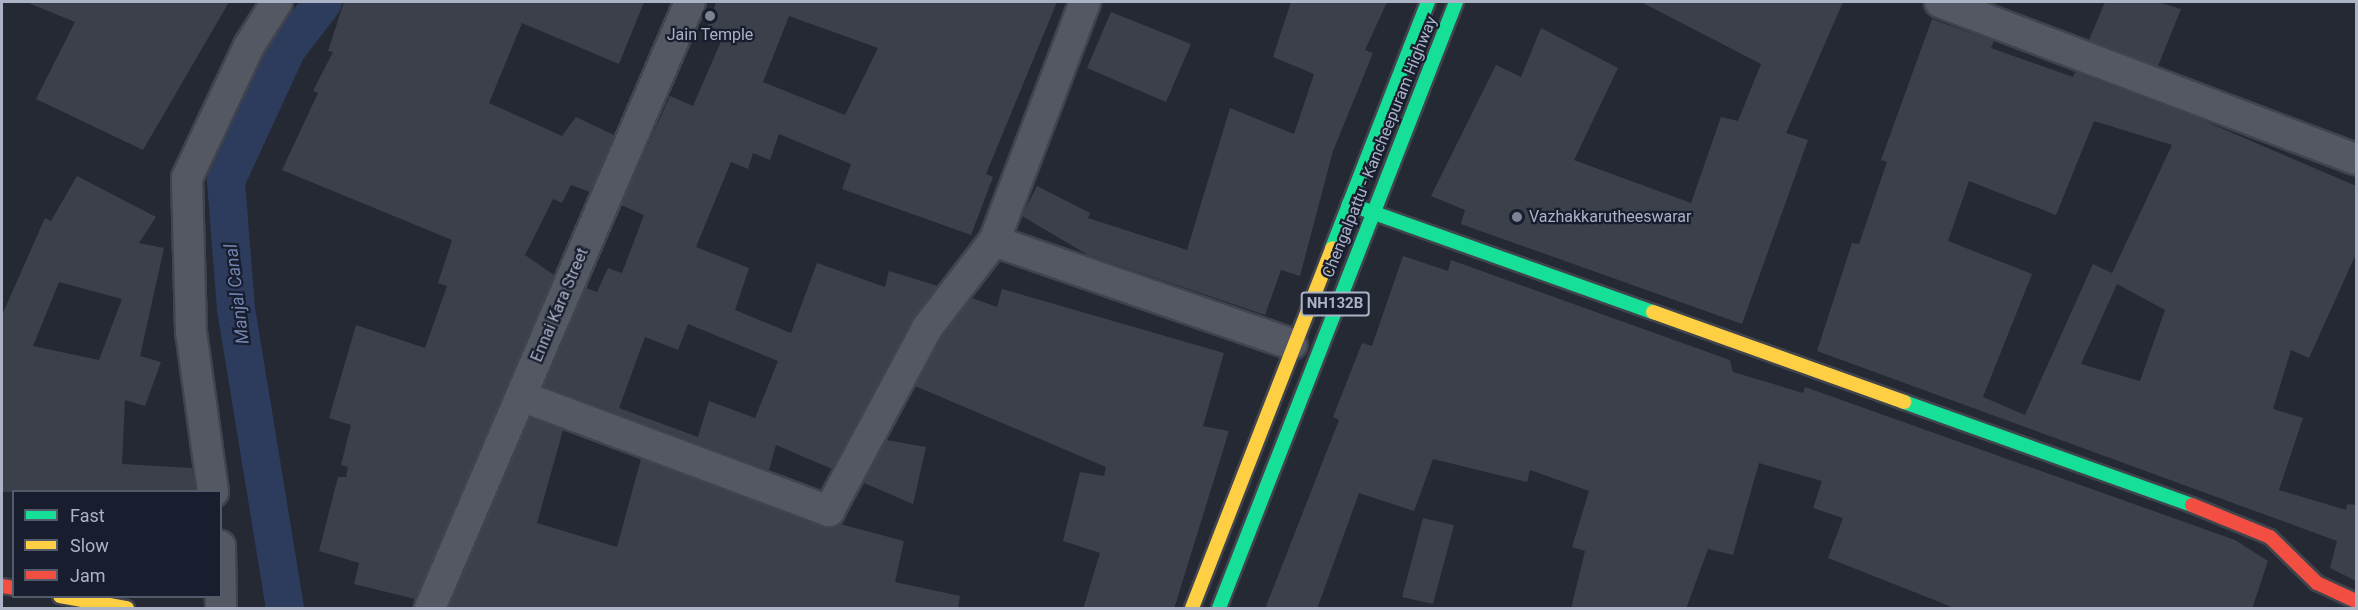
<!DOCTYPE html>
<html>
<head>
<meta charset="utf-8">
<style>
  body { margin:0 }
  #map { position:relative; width:2358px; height:610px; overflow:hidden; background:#242934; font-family:Roboto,sans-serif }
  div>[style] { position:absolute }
  .canal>* { height:38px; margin:-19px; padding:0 19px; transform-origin:19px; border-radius:19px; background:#2d3b5d }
  .building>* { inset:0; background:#3c404a }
  .roads { filter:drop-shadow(2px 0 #40444d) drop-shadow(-2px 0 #40444d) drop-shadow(0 2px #40444d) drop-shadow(0 -2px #40444d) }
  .street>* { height:30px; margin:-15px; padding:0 15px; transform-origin:15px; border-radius:15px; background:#545862 }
  .fast>* { height:14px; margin:-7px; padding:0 7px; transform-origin:7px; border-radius:7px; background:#16e098 }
  .slow>* { height:14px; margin:-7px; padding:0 7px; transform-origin:7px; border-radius:7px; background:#ffcf43 }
  .jam>* { height:14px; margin:-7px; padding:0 7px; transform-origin:7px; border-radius:7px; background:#f24e42 }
  .dots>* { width:16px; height:16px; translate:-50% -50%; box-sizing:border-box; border:3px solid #181e2e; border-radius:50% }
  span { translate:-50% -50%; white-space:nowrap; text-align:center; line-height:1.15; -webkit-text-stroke:4.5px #181e2e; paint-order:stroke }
  .shield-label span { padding:2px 4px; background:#181e2e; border:2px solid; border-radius:4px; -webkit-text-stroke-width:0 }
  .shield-label { font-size:15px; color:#acb3c7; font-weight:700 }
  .poi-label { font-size:16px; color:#acb3c7 }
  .left { translate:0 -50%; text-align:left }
  .street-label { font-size:16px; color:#acb3c7 }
  .water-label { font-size:18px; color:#7185b2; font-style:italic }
  .frame { position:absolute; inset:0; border:3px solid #acb3c7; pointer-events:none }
  .legend { position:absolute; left:12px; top:490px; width:210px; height:108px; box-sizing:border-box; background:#181e2e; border:2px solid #535a6b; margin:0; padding:8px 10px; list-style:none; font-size:18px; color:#acb3c7 }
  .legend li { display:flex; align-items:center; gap:12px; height:30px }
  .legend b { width:30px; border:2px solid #535a6b }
</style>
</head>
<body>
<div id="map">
  <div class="canal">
    <i style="left:285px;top:608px;width:303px;rotate:-99.3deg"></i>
    <i style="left:236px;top:309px;width:128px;rotate:-94.5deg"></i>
    <i style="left:226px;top:181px;width:145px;rotate:-65.2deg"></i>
    <i style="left:287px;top:49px;width:59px;rotate:-52.5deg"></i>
  </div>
  <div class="building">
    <i style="clip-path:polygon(26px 2px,229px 2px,143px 150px,36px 99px,75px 22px)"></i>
    <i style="clip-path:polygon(344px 2px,644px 2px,619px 64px,522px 23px,489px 103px,562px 136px,576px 117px,614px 135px,590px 192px,571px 185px,562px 203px,553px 199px,525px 255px,554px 275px,415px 599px,354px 584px,359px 563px,319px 551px,338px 477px,346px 477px,348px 467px,341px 465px,351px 425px,329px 418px,356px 325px,425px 348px,447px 286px,438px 283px,452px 240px,282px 170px,318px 93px,313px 91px,333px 52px,328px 51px)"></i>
    <i style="clip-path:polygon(evenodd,716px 2px,1057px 2px,986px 174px,993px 177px,971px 235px,842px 189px,851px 164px,779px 134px,770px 160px,753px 153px,748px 169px,731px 162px,696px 247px,749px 268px,735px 310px,791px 333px,817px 263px,885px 287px,889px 271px,938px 286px,912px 320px,832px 469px,776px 445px,769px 470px,544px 386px,586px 288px,597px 292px,608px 268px,622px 273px,644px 215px,621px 205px,670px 96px,693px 106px,725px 32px,708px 26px,716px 2px,789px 16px,878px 48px,845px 115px,763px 82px,789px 16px,716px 2px,688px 324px,778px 361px,755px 418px,709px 401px,698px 437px,619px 408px,645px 337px,678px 350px,688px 324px)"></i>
    <i style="clip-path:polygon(1291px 2px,1387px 2px,1365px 50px,1373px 53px,1333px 151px,1300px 276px,1281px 270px,1265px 315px,1088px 255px,1022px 216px,1037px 186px,1090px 213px,1088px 218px,1187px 250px,1230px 108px,1294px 134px,1314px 74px,1273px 57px)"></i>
    <i style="clip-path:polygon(1641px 2px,1843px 2px,1786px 133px,1808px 140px,1742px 324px,1461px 224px,1465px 210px,1431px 196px,1496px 65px,1521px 77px,1541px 28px,1618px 68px,1574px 160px,1691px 203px,1721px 117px,1738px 121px,1761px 64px)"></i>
    <i style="clip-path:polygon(2105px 2px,2158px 2px,2181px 9px,2158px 66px,2089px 40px)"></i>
    <i style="clip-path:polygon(1111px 12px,1191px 44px,1166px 102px,1087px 68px)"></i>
    <i style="clip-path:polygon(evenodd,1932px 19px,1994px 41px,1991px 48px,2073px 77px,2075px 72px,2195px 117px,2356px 186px,2356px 254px,2309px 358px,2291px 350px,2273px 409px,2303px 418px,2279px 490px,2346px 510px,2347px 504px,2356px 505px,2356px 581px,2330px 568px,2337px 541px,1817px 351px,1852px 243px,1859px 244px,1887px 162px,1881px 160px,1932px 19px,2094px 121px,2172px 145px,2112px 273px,2093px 264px,2025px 415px,1983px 397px,2032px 274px,1948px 241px,1969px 181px,2056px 215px,2094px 121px,1932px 19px,2117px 284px,2165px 310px,2140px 381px,2081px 364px,2117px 284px)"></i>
    <i style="clip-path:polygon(evenodd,77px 176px,156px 217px,139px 243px,164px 248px,140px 356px,161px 362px,145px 406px,125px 400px,122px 464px,192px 468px,196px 492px,2px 492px,2px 315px,45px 218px,51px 221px,77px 176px,59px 282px,122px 299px,99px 360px,33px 346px,59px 282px)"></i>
    <i style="clip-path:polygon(1403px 256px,1448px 271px,1451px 260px,1730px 360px,1733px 372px,1803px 393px,1805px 387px,2235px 540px,2268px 561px,2252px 609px,1957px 609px,1828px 558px,1843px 518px,1813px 508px,1822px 481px,1759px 463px,1733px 555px,1708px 549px,1686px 609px,1571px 609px,1585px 551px,1572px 547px,1589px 491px,1530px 470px,1527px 482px,1433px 459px,1414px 511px,1359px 493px,1317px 609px,1265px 609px,1339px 420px,1333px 417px,1362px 343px,1372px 346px)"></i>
    <i style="clip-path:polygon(1002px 289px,1224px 353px,1203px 426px,1229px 431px,1174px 609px,1083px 609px,1100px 553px,1063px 541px,1080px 472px,1104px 476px,1106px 467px,915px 386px,942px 337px,972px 298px,997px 307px)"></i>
    <i style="clip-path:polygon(530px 418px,563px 430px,537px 523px,617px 547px,641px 459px,823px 527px,840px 524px,904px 541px,895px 582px,960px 596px,958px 609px,449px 607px)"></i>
    <i style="clip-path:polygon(886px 440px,926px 447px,913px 504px,864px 483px)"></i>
    <i style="clip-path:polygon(1423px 518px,1454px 525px,1433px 604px,1402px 597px)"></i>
  </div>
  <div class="roads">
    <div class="street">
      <i style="left:1085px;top:2px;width:256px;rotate:110.8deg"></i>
      <i style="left:994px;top:241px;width:315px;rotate:19.1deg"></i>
      <i style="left:1940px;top:2px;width:445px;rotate:20.7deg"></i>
      <i style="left:521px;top:396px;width:329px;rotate:20.5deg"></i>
      <i style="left:829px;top:511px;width:208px;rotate:-61.8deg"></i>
      <i style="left:927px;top:328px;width:110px;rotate:-52.4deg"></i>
      <i style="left:213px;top:492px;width:162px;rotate:-97.8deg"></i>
      <i style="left:191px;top:332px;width:154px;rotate:-91.5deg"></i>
      <i style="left:187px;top:178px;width:146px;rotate:-64.8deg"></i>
      <i style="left:249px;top:46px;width:52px;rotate:-57.5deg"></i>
      <i style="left:220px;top:546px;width:62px;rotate:89.1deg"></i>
      <i style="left:430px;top:608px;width:659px;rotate:-66.78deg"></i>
    </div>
    <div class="fast">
      <i style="left:1349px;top:204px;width:323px;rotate:19.6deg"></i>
      <i style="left:1332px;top:248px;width:264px;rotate:-68.7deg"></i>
      <i style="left:1904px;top:402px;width:306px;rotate:19.7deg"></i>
      <i style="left:1219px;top:608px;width:651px;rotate:-68.64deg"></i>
    </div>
    <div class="slow">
      <i style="left:1653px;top:312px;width:267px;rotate:19.7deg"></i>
      <i style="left:60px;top:596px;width:68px;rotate:10.2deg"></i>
      <i style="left:1192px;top:608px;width:386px;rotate:-68.7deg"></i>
    </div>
    <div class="jam">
      <i style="left:2192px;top:505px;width:84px;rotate:22.3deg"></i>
      <i style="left:2270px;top:537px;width:66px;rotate:44.4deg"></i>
      <i style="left:2317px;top:583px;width:43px;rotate:24.8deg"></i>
      <i style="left:2px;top:586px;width:12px;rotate:9deg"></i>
    </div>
  </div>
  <div class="dots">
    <i style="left:710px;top:16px;background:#7c8394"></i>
    <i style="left:1517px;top:217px;background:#7c8394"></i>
  </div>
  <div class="shield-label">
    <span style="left:1335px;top:304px">NH132B</span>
  </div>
  <div class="poi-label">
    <span style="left:710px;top:35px">Jain Temple</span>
    <span class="left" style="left:1529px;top:217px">Vazhakkarutheeswarar</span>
  </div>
  <div class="street-label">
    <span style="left:1380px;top:147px;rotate:-68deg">Chengalpattu - Kancheepuram Highway</span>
    <span style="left:560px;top:305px;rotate:-67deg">Ennai Kara Street</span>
  </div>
  <div class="water-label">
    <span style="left:237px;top:294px;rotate:-97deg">Manjal Canal</span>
  </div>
  <div class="frame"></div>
  <ul class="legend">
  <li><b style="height:8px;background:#16e098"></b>Fast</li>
  <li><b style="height:8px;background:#ffcf43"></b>Slow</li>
  <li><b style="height:8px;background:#f24e42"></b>Jam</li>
  </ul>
</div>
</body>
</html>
